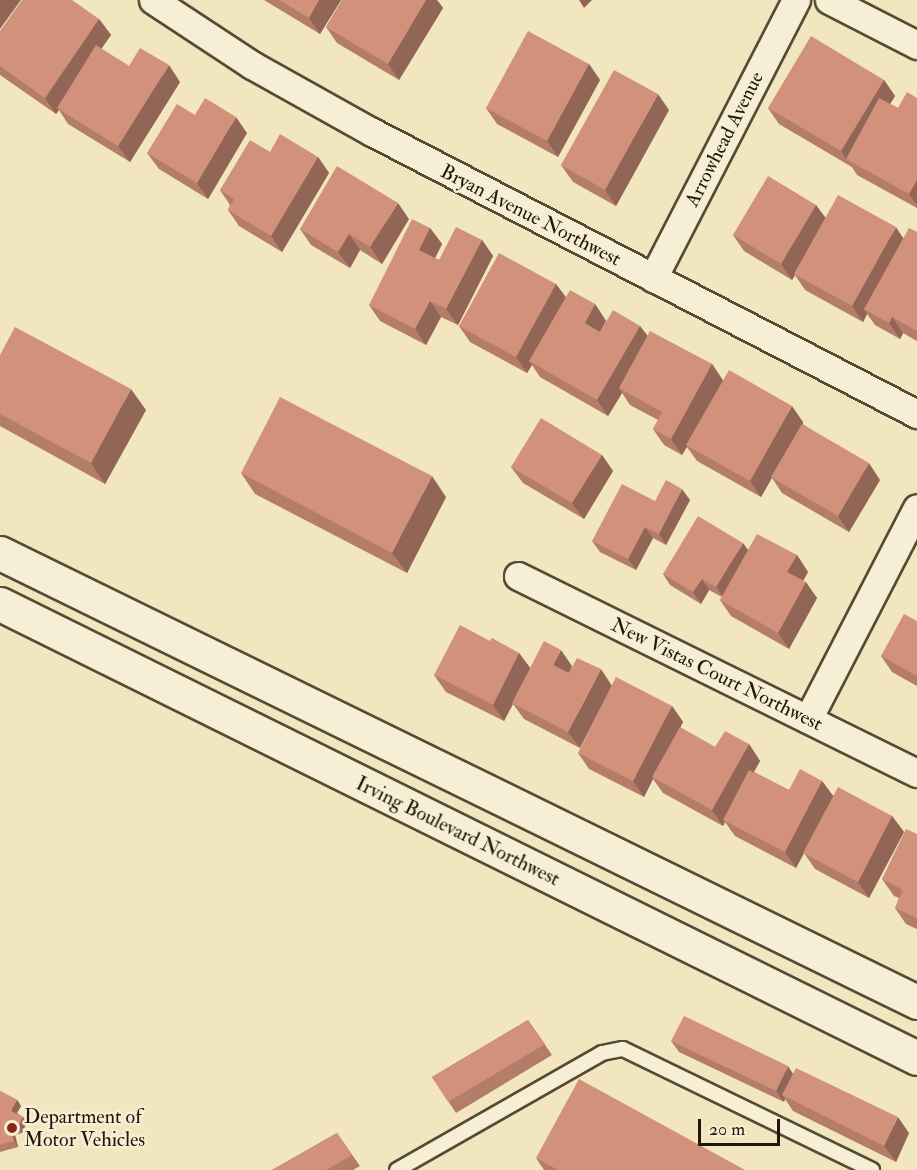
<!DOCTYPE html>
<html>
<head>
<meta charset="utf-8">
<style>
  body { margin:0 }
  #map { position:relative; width:917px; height:1170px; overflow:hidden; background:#f1e6be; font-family:"IM FELL Double Pica",serif }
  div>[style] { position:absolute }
  .roads { filter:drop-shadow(2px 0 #564a36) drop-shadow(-2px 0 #564a36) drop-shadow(0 2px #564a36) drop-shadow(0 -2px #564a36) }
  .service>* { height:14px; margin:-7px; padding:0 7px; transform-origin:7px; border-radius:7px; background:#f6efd5 }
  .minor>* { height:27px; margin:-13.5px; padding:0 13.5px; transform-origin:13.5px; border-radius:13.5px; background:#f6efd5 }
  .tertiary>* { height:33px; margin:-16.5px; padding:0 16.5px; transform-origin:16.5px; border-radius:16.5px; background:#f6efd5 }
  .wall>* { inset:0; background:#b47d6a }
  .shaded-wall>* { inset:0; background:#926656 }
  .building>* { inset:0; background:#d1917b }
  .dots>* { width:16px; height:16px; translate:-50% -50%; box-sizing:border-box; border:3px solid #f6efd5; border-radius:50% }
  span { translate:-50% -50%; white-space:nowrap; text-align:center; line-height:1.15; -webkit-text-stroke:5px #f6efd5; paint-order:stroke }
  .street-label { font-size:20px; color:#231608 }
  .poi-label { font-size:20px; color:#231608 }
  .left { translate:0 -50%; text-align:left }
  .scale { position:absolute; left:698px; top:1119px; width:82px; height:27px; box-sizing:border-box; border:3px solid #231608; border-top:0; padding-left:8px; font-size:18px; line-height:21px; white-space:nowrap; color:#231608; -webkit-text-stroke:4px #f6efd5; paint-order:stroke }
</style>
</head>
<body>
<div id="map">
  <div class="roads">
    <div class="service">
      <i style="left:397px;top:1170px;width:236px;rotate:-29.7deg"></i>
      <i style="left:602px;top:1053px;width:21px;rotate:-11deg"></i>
      <i style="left:623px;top:1049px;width:277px;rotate:25.9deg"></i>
    </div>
    <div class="minor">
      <i style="left:153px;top:0;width:118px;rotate:33.3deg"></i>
      <i style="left:252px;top:65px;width:137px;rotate:29.2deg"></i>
      <i style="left:372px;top:132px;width:614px;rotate:27.36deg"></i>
      <i style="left:829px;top:0;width:99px;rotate:27.1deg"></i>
      <i style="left:653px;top:278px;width:313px;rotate:-62.8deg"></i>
      <i style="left:518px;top:576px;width:445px;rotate:26.3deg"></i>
      <i style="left:808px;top:719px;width:237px;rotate:-62.7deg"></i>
    </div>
    <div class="tertiary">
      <i style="left:0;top:553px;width:1021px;rotate:26.09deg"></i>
      <i style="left:0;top:604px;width:1023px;rotate:26.34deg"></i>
    </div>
  </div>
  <div class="wall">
    <i style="clip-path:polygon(264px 0,341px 0,320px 34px)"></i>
    <i style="clip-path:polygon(342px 0,437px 0,443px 8px,399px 80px,337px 43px,326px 27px)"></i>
    <i style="clip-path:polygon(99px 19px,111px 35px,101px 49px,129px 66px,180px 82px,130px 162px,68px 124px,59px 110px,56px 114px,0 75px,0 31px)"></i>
    <i style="clip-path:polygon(589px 64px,600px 80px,558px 157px,497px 124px,486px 108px)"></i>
    <i style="clip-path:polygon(884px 80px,895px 96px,890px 104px,898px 108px,917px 98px,917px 208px,857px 175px,852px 167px,779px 124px,768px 108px)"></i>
    <i style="clip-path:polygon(669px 110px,616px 206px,573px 182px,561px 165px)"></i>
    <i style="clip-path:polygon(195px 115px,247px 133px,208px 199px,159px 169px,147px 153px)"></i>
    <i style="clip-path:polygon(270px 152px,318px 157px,329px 173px,282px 252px,239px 226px,228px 210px,230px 205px,220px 190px)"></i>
    <i style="clip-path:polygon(816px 205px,825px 218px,903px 238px,917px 232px,917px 341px,903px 333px,900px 339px,875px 325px,867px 314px,863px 322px,805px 290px,795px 275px,792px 280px,744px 251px,733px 235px)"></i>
    <i style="clip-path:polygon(409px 219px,382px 264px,360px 250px,350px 268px,311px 245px,300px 229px)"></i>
    <i style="clip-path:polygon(430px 228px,442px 244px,435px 258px,439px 260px,482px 240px,493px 256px,458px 325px,441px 317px,426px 345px,380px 321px,369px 305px)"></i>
    <i style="clip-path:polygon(556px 284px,566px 297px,595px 304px,606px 321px,600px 332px,640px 326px,648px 336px,712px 364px,723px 380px,803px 422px,803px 424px,880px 480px,849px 532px,782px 493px,772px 478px,761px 497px,697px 461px,687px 447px,682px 455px,664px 445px,653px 429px,658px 420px,630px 405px,622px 393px,608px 416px,540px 377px,532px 365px,527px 373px,470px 342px,459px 326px)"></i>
    <i style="clip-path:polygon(0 355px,146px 410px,105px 484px,0 426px)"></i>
    <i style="clip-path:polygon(602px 455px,613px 471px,584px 519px,523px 483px,511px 467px)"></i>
    <i style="clip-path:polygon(241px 473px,446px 497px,407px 573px,255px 494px)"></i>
    <i style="clip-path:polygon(690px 500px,666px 545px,653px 538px,636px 570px,600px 552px,592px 541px,655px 501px)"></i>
    <i style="clip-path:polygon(748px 550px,797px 555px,808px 572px,803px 581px,817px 598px,789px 649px,731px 616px,720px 600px,722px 597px,709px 590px,701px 604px,670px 585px,663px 574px)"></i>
    <i style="clip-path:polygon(917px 621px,917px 686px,892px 672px,881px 656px)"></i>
    <i style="clip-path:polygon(490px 641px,519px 653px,530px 668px,572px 666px,569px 673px,580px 748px,524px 719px,513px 704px,504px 721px,446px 692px,434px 675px)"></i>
    <i style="clip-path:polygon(672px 706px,683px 722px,680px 728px,715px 747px,749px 744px,760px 761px,754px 772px,789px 790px,822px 781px,833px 796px,892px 816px,904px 832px,869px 898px,815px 869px,804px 853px,796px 868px,735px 836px,725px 822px,723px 826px,663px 793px,653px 779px,644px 797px,589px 769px,578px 753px)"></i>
    <i style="clip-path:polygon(917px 834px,917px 929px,906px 924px,895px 908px,899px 898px,894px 896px,882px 879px)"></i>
    <i style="clip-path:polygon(528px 1020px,552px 1055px,456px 1113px,432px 1077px)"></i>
    <i style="clip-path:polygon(671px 1041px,793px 1074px,909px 1133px,896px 1162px,793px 1111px,785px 1099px,784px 1102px,679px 1052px)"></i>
    <i style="clip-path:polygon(0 1091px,17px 1100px,21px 1106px,17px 1113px,23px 1117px,27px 1122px,22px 1133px,15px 1135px,18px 1147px,0 1152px)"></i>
    <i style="clip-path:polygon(337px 1133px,360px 1166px,353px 1170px,272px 1170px)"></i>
    <i style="clip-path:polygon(536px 1158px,745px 1170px,544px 1170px)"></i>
  </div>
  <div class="shaded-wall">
    <i style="clip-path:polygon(0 0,21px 0,0 29px)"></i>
    <i style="clip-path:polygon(319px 0,341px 0,320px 34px,309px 18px)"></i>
    <i style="clip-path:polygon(426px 0,437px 0,443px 8px,399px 80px,388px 64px)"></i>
    <i style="clip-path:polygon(579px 0,592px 0,584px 8px)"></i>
    <i style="clip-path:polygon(99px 19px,111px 35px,59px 109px,57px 108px,59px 110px,56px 114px,45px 98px)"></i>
    <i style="clip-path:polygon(589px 64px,600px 80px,558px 157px,547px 141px)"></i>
    <i style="clip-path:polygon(169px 65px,180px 82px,130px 162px,118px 146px)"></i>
    <i style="clip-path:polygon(884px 80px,895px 96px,854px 163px,846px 159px,841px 151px)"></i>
    <i style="clip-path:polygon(658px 94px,669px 110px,616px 206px,605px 190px)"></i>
    <i style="clip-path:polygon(236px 117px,247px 133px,208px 199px,197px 183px)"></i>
    <i style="clip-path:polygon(318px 157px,329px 173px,282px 252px,271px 236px)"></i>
    <i style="clip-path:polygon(917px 180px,917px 205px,909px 194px)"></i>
    <i style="clip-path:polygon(398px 203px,409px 219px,382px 264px,370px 247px)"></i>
    <i style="clip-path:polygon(816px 205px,828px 221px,794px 274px,795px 275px,792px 280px,781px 264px)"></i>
    <i style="clip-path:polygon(896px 227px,907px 244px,864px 309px,867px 314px,863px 322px,852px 306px)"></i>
    <i style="clip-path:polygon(430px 228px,442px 244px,431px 266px,419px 250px)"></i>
    <i style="clip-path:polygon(349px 234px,360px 250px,350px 268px,338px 252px)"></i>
    <i style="clip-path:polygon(482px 240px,493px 256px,458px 325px,446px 309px)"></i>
    <i style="clip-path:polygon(556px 284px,567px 300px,529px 361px,532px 365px,527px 373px,516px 357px)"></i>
    <i style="clip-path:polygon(430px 301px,441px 317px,426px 345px,415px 329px)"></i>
    <i style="clip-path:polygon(595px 304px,606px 321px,596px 339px,585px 323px)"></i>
    <i style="clip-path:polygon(892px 317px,903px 333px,900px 339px,889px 323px)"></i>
    <i style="clip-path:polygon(640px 326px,652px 342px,619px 388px,622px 393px,608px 416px,597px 400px)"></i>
    <i style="clip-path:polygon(712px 364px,723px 381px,682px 455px,671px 439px)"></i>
    <i style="clip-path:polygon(131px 389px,146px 410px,105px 484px,91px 463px)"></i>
    <i style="clip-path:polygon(792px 406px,803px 422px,761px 497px,750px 481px)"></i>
    <i style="clip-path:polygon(602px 455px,613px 471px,584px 519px,572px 503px)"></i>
    <i style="clip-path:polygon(869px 463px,880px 480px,849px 532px,838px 516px)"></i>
    <i style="clip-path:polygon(432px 476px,446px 497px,407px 573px,392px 553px)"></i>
    <i style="clip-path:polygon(682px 489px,690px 500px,666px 545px,659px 534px)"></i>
    <i style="clip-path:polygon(645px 527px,653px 538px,636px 570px,628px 559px)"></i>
    <i style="clip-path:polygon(743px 543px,751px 554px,724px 598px,716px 587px)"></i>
    <i style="clip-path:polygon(797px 555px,808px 572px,799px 588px,787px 572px)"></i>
    <i style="clip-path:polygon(702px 579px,709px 590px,701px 604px,693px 592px)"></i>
    <i style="clip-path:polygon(806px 582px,817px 598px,789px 649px,778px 633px)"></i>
    <i style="clip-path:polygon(561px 650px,572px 666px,565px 681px,553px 665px)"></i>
    <i style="clip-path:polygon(519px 653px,531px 669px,504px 721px,493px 705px)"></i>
    <i style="clip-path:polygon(601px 669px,612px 686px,580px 748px,568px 732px)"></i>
    <i style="clip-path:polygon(672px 706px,683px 722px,654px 778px,652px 777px,653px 779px,644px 797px,633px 781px)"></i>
    <i style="clip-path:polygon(749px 744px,760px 761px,726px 821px,723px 820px,725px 822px,723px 826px,712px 810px)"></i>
    <i style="clip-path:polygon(822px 781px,834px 797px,796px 868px,785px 852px)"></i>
    <i style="clip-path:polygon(892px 816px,904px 832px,869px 898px,858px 882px)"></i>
    <i style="clip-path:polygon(788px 1066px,795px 1077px,782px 1095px,785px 1099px,784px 1102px,776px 1091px)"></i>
    <i style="clip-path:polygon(17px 1100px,21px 1106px,15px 1116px,11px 1111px)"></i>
    <i style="clip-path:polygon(23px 1117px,27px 1122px,22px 1133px,18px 1127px)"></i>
    <i style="clip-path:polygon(898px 1117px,909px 1133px,896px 1162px,884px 1146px)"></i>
    <i style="clip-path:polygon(11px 1129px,15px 1135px,18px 1147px,14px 1141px)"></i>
  </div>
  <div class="building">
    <i style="clip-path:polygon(22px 0,72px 0,99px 19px,45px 98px,0 66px,0 31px)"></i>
    <i style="clip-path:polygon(279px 0,319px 0,309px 18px)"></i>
    <i style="clip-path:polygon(342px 0,426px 0,388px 64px,326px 27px)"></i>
    <i style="clip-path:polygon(528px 31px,589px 64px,547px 141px,486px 108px)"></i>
    <i style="clip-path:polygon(811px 36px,884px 80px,841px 151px,768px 108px)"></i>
    <i style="clip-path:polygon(96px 45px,129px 66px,140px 48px,169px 65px,118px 146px,57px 108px)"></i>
    <i style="clip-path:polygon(614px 70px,658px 94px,605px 190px,561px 165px)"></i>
    <i style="clip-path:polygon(907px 92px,917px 98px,917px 180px,909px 194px,846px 159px,879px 98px,898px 108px)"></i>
    <i style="clip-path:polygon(205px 98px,236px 117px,197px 183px,147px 153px,177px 104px,195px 115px)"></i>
    <i style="clip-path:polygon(280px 134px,318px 157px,271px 236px,228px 210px,234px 199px,220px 190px,250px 140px,270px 152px)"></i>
    <i style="clip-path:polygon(337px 166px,398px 203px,370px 247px,349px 234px,338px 252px,300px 229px)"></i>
    <i style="clip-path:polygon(768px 176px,816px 205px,781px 264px,733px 235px)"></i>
    <i style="clip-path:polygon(838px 195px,896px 227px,852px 306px,794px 274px)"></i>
    <i style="clip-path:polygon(412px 219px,430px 228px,419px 250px,439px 260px,456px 227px,482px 240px,446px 309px,430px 301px,415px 329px,369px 305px)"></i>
    <i style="clip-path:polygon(909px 228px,917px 232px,917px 331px,892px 317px,889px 323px,864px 309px)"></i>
    <i style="clip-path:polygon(499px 253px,556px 284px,516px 357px,459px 326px)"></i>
    <i style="clip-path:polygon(570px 290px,595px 304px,585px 323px,600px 332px,613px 310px,640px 326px,597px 400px,529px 361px)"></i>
    <i style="clip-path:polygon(15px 327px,131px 389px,91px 463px,0 414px,0 355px)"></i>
    <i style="clip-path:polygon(650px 331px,712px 364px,671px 439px,653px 429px,662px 412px,619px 388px)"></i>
    <i style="clip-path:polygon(729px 370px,792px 406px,750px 481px,686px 445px)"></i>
    <i style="clip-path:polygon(280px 397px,432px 476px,392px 553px,241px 473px)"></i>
    <i style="clip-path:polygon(541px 418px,602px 455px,572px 503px,511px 467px)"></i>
    <i style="clip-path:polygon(802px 424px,869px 463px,838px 516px,771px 477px)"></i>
    <i style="clip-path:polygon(666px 480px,682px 489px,659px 534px,645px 527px,628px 559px,592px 541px,622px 484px,655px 501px)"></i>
    <i style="clip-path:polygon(698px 516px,743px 543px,716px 587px,702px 579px,693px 592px,663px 574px)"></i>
    <i style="clip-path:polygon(757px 534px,797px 555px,787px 572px,806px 582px,778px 633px,720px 600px)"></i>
    <i style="clip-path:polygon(904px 614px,917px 621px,917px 676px,881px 656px)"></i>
    <i style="clip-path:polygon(460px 625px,490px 641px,492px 638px,519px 653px,493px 705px,434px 675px)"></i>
    <i style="clip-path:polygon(544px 641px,561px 650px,553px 665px,569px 673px,577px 658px,601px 669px,568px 732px,512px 703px)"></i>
    <i style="clip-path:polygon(616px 677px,672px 706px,633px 781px,578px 753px)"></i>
    <i style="clip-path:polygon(680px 727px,715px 747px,725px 731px,749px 744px,712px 810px,652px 777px)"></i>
    <i style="clip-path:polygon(800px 769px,822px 781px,785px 852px,723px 820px,749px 770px,789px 790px)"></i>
    <i style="clip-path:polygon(838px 787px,892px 816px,858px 882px,803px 853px)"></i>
    <i style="clip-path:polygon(906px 829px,917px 834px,917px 918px,895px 908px,903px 890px,882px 879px)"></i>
    <i style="clip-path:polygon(684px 1016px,788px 1066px,776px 1091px,671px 1041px)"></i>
    <i style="clip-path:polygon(528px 1020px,545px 1044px,448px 1102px,432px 1077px)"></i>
    <i style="clip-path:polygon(796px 1068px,898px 1117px,884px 1146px,782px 1095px)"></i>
    <i style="clip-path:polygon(579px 1079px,745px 1170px,558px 1170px,536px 1158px)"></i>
    <i style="clip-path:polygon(0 1091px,17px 1100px,11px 1111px,23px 1117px,18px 1127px,11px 1129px,14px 1141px,0 1145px)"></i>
    <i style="clip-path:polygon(337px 1133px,352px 1155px,326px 1170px,272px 1170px)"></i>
  </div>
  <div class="dots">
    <i style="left:12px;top:1128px;background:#8f2418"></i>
  </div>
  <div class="street-label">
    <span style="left:724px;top:139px;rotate:-63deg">Arrowhead Avenue</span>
    <span style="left:531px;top:215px;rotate:27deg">Bryan Avenue Northwest</span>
    <span style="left:717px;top:674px;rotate:26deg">New Vistas Court Northwest</span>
    <span style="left:458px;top:831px;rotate:26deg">Irving Boulevard Northwest</span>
  </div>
  <div class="poi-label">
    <span class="left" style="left:24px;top:1128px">Department of<br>Motor Vehicles</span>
  </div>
  <div class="scale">20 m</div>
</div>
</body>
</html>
